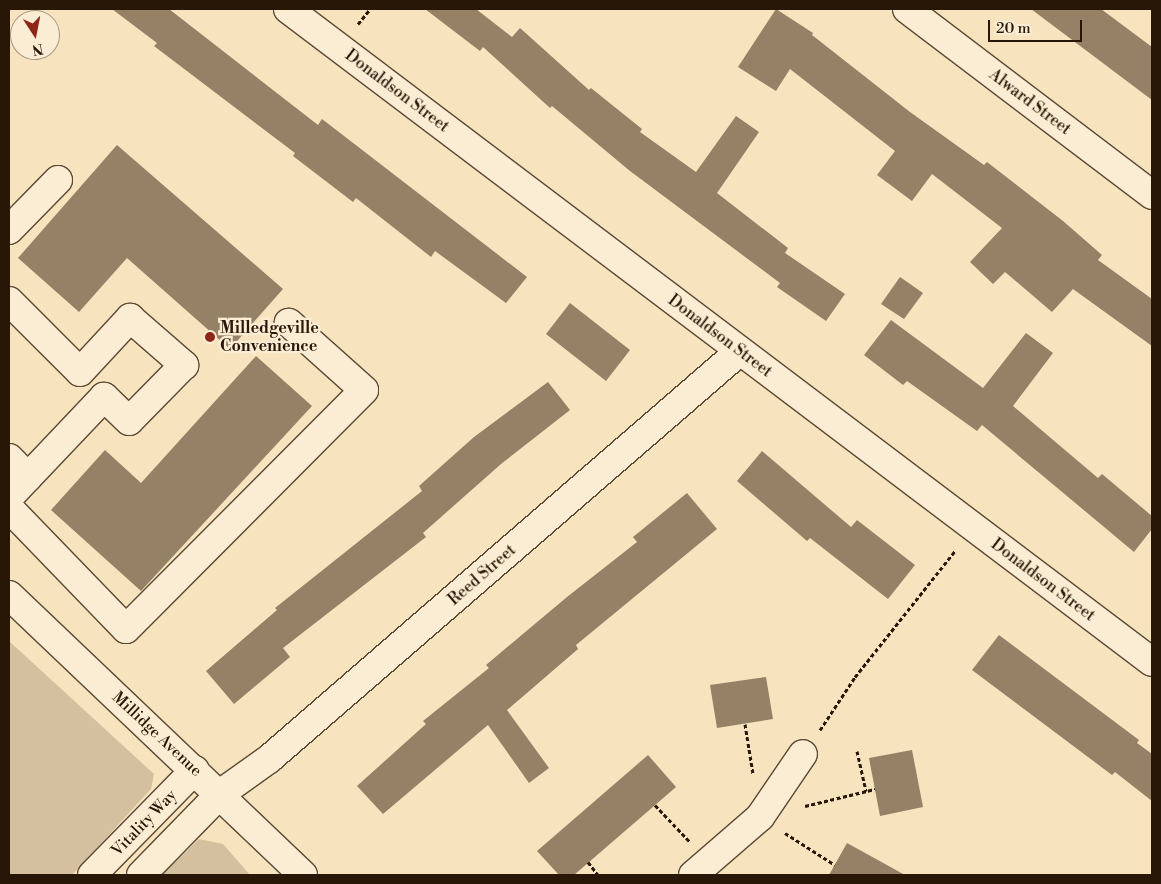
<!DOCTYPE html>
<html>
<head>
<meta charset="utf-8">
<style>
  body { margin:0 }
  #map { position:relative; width:1161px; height:884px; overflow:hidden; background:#f7e3bd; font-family:"Libre Bodoni",serif }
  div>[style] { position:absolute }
  .green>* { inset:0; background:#d4c09e }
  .building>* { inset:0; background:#948166 }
  .path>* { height:3px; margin-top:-1.5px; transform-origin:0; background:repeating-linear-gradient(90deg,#281607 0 4px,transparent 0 6.5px) }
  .roads { filter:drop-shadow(1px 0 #5c4934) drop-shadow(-1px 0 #5c4934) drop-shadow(0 1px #5c4934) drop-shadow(0 -1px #5c4934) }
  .minor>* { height:28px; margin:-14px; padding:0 14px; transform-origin:14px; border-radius:14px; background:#faedd4 }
  .dots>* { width:14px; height:14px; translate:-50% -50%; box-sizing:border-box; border:2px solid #faedd4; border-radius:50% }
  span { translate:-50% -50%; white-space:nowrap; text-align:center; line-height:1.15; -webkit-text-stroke:4.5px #faedd4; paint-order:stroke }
  .street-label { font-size:16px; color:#281607 }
  .poi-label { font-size:16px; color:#281607; font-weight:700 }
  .left { translate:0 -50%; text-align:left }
  .frame { position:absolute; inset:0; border:10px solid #281607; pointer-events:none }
  .north { position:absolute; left:10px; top:10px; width:50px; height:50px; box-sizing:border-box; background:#faedd4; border:1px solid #a69782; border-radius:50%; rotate:169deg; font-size:14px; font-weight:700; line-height:20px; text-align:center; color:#281607 }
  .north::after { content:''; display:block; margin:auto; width:18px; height:22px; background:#8f2418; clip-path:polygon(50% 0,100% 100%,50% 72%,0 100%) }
  .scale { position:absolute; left:988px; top:20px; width:94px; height:22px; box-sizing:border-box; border:2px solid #281607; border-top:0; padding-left:6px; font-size:15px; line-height:18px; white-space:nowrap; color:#281607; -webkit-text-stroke:4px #faedd4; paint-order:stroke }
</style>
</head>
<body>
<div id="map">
  <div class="green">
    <i style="clip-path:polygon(9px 641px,154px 774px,151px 789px,72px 875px,9px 875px)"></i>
    <i style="clip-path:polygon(199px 839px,223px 844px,250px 875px,162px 875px)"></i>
  </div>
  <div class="building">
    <i style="clip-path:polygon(112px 9px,169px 9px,318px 125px,322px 119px,527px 277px,506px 303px,435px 251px,431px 257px,356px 198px,353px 202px,293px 156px,295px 153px,154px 46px,157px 43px)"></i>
    <i style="clip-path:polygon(425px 9px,476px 9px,512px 37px,520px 28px,589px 90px,591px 88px,642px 129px,640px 132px,696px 172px,736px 116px,759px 132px,717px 193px,788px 248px,785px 253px,845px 294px,826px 321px,777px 287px,780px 283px,630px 171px,552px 106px,550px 108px,483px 47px,480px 51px)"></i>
    <i style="clip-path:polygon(776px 9px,813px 33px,812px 35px,910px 112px,984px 165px,987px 162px,1063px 221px,1102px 255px,1098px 260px,1152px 299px,1152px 346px,1073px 289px,1052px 312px,1005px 272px,993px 284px,970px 262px,1002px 228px,932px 174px,912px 201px,877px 175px,895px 151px,790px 69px,776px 91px,738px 67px)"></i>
    <i style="clip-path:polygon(1031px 9px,1101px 9px,1152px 47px,1152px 100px)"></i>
    <i style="clip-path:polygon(117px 145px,283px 289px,230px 349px,127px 258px,79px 312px,18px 258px)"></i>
    <i style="clip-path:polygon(900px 277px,923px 293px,904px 319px,881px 304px)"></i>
    <i style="clip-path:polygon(570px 303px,630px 350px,606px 381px,546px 334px)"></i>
    <i style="clip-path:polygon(891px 320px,983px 388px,1026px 333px,1053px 353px,1013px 406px,1098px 478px,1102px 474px,1152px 516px,1152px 529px,1134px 552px,982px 425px,977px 431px,907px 381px,903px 385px,864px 355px)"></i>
    <i style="clip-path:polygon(256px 356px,312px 406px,141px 591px,51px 510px,105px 450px,141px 483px)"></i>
    <i style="clip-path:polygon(548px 382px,570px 410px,501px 464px,423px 533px,426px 537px,283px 648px,290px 657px,234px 704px,206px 671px,277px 610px,275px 608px,422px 491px,419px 486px,474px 437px)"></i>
    <i style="clip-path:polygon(762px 451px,851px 527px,857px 520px,915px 565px,888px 599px,810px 538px,807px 541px,737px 481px)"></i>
    <i style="clip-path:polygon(687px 493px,717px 529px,576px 645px,578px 649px,507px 710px,549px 768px,529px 783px,488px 725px,383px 814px,357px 786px,426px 724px,423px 721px,489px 668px,486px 665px,567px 597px,637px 542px,633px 537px)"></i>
    <i style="clip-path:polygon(999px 635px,1139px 740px,1137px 743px,1152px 754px,1152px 801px,1115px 772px,1112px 775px,972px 670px)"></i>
    <i style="clip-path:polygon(766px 677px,773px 719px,717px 728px,710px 685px)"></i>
    <i style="clip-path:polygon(912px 750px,923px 807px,880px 816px,869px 758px)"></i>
    <i style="clip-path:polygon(648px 755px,676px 787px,574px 875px,559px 875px,537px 851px)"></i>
    <i style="clip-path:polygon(847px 843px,905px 875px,829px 875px)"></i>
  </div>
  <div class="path">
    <i style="left:358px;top:24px;width:19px;rotate:-51deg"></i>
    <i style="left:745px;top:724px;width:51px;rotate:80.9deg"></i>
    <i style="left:820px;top:730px;width:64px;rotate:-56.6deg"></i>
    <i style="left:855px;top:677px;width:161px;rotate:-51.6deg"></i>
    <i style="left:857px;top:751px;width:41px;rotate:77.3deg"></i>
    <i style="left:655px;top:805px;width:50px;rotate:46.6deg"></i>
    <i style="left:805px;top:806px;width:72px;rotate:-13.7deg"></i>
    <i style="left:785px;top:833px;width:59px;rotate:32.6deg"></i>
    <i style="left:588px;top:862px;width:16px;rotate:52deg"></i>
  </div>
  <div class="roads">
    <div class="minor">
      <i style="left:288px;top:9px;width:1083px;rotate:37.08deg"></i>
      <i style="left:907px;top:9px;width:308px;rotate:37.2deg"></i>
      <i style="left:9px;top:230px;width:70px;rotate:-45.6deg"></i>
      <i style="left:9px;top:301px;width:100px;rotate:45deg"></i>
      <i style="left:80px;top:372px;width:74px;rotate:-47.2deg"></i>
      <i style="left:130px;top:318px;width:72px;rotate:41deg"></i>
      <i style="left:184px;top:365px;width:78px;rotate:134.5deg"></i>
      <i style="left:129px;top:421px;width:35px;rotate:-136deg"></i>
      <i style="left:104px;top:397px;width:138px;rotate:133.5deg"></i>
      <i style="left:9px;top:458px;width:27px;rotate:45deg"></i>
      <i style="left:9px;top:508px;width:168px;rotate:46deg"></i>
      <i style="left:126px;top:629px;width:337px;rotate:-45.1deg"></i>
      <i style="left:364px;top:390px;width:101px;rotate:-138.2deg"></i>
      <i style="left:9px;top:595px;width:406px;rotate:43.6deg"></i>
      <i style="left:92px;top:875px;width:147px;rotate:-45.6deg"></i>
      <i style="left:141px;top:875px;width:113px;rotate:-45.7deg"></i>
      <i style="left:220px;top:794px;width:60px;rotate:-35.5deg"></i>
      <i style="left:269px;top:759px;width:623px;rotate:-40.9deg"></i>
      <i style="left:693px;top:875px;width:89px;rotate:-40.9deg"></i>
      <i style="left:760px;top:817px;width:76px;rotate:-55.7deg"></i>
    </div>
  </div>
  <div class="dots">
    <i style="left:210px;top:337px;background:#8f2418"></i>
  </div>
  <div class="street-label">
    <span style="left:397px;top:91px;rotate:37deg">Donaldson Street</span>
    <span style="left:1030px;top:102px;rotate:37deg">Alward Street</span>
    <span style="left:720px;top:336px;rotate:37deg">Donaldson Street</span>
    <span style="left:482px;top:575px;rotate:-41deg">Reed Street</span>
    <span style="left:1043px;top:580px;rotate:37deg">Donaldson Street</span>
    <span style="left:157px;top:734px;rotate:43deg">Millidge Avenue</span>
    <span style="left:144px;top:823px;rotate:-46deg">Vitality Way</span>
  </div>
  <div class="poi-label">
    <span class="left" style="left:220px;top:337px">Milledgeville<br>Convenience</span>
  </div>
  <div class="frame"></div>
  <div class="north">N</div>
  <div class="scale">20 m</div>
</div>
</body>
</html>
